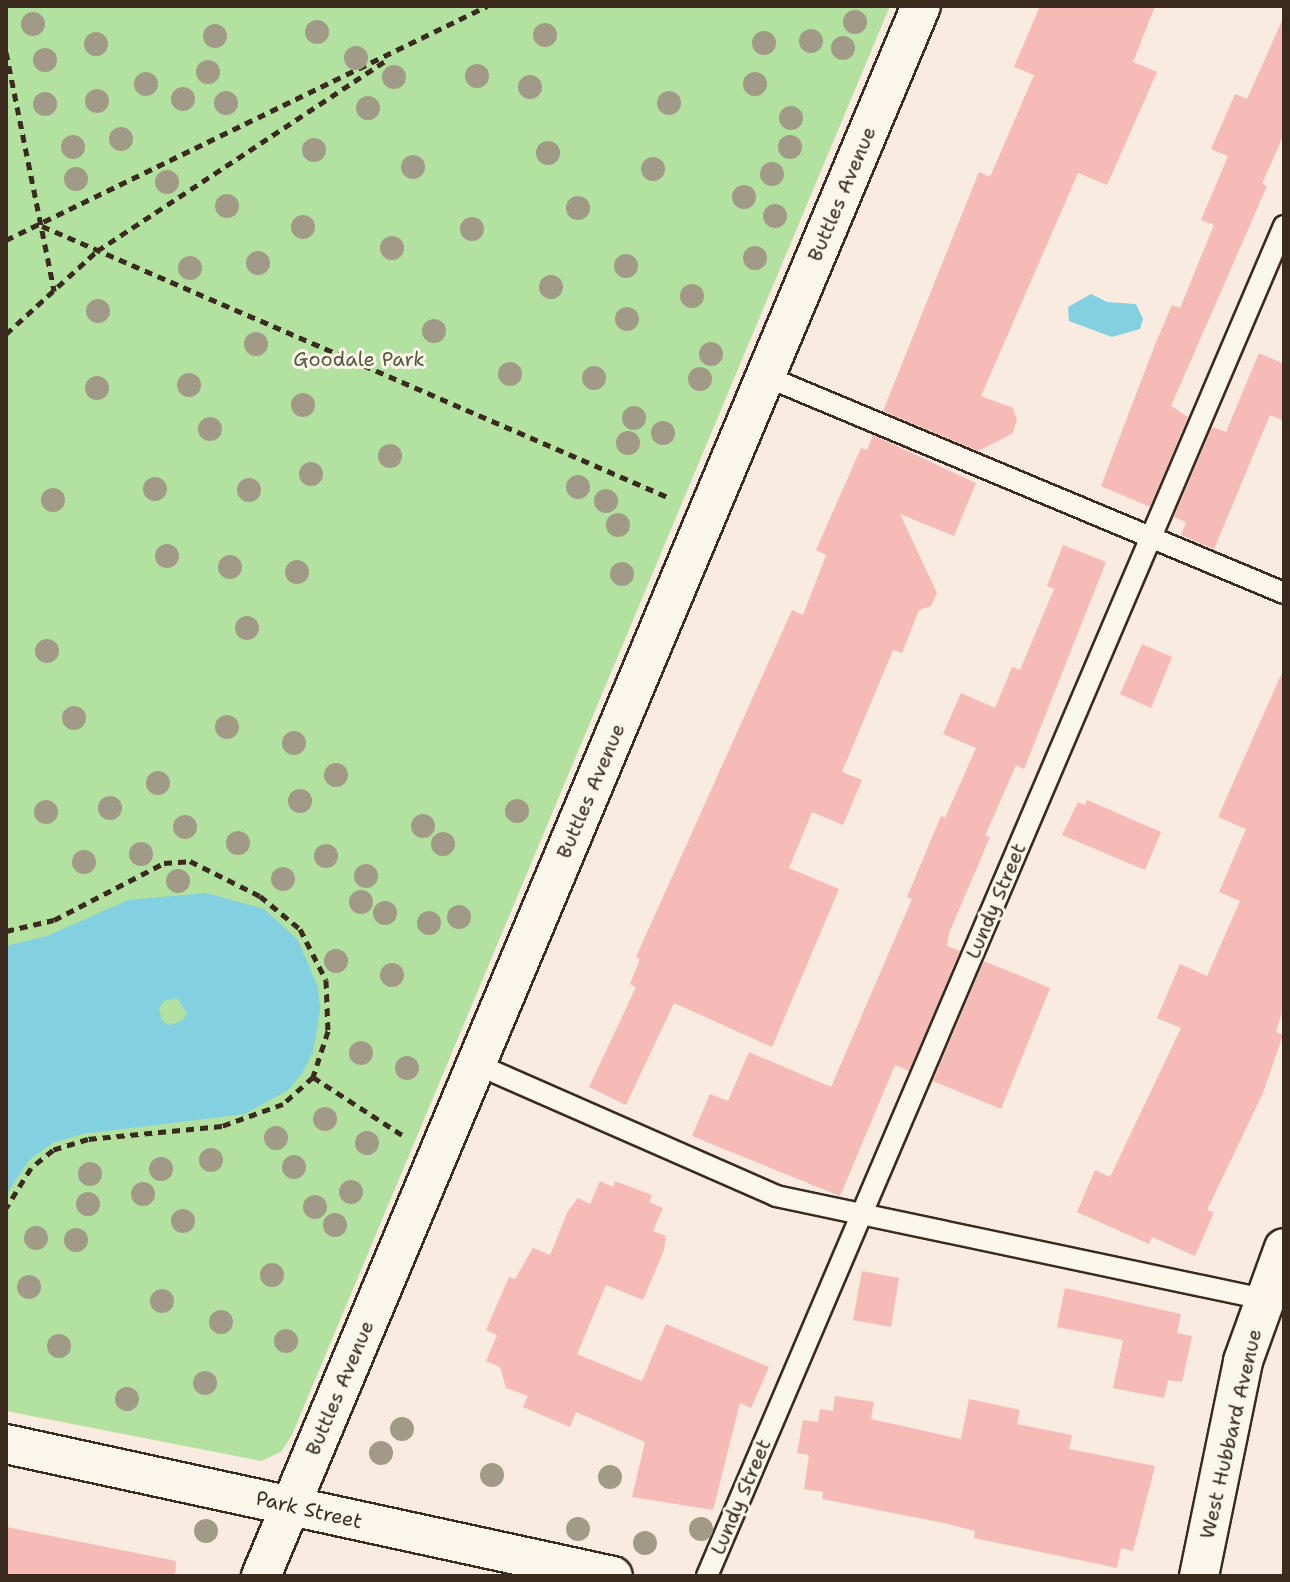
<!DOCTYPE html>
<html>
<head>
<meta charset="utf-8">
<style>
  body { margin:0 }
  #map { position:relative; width:1290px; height:1582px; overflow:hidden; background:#faebe1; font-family:"Shantell Sans",sans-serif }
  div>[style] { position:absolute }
  .green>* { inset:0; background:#b3e1a0 }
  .water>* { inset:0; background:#82d0e0 }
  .building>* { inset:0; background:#f7bbb7 }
  .path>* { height:5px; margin-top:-2.5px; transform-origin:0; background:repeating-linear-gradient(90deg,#3b2a1e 0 8px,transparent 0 14px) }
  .roads { filter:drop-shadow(2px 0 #3b2a1e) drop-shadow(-2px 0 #3b2a1e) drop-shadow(0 2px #3b2a1e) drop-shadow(0 -2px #3b2a1e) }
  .lane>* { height:20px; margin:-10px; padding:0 10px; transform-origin:10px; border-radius:10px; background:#fbf7ec }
  .street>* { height:38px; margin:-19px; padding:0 19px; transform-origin:19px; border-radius:19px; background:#fbf7ec }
  .trees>* { width:24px; height:24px; margin:-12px; border-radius:50%; background:#a19a87 }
  span { translate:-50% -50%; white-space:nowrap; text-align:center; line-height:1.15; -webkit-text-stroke:6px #fbf7ec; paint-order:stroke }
  .street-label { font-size:20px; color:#3b2a1e }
  .park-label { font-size:20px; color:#59583e }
  .frame { position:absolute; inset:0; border:8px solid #3b2a1e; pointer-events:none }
</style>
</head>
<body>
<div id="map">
  <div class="green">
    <i style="clip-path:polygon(6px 6px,890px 6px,292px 1435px,281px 1452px,261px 1461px,6px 1411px)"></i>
  </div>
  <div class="water">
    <i style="clip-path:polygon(1091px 294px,1107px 302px,1136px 304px,1143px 319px,1140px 329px,1112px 337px,1069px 321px,1068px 307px)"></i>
    <i style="clip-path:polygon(evenodd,206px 893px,264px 909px,298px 940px,318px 987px,320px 1010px,313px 1052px,303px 1072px,288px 1090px,245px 1114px,82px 1134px,53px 1143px,29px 1160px,6px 1195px,6px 946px,47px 936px,128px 900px,206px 893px,177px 998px,187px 1013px,182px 1021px,170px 1025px,162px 1021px,159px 1009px,164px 1001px,177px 998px)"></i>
  </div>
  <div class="building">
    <i style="clip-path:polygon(1040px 6px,1155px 6px,1133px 62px,1157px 72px,1107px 185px,1078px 173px,981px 396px,1013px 408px,1017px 420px,1012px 434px,978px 451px,883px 411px,979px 172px,990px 177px,1034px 75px,1014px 67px)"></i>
    <i style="clip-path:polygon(1284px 16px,1284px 134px,1262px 184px,1267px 186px,1171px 406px,1188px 417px,1150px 507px,1101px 486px,1156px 342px,1172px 305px,1180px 308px,1214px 225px,1201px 220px,1228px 156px,1211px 149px,1235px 94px,1247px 99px)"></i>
    <i style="clip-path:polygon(1259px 353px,1284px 364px,1284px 421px,1270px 415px,1214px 549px,1181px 535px,1186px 522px,1174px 517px,1212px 427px,1226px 432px)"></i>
    <i style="clip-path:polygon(873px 435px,976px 483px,954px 536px,900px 514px,937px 593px,931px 606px,919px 610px,902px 653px,893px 650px,842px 772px,862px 780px,843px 825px,812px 812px,789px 868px,839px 889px,772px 1047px,674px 1003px,626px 1105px,589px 1087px,636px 987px,630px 984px,640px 959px,636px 957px,792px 610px,803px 615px,826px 555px,816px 550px,861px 448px,867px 450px)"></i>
    <i style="clip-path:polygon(1063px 545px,1106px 562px,1024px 769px,1016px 765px,985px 836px,990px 837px,949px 933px,947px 946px,960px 951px,909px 1071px,895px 1065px,840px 1196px,692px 1136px,710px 1094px,728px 1101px,749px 1052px,831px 1087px,912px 899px,907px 897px,941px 816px,945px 818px,976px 748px,943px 734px,961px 693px,995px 708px,1012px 667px,1020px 670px,1054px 589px,1047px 586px)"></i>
    <i style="clip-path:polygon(1142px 644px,1172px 657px,1151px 708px,1120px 694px)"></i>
    <i style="clip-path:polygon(1284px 668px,1284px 1006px,1276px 1032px,1283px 1035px,1263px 1093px,1207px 1210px,1214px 1212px,1195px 1256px,1152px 1237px,1149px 1244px,1077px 1212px,1095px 1170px,1110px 1177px,1181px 1028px,1157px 1018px,1180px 964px,1207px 976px,1240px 901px,1219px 892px,1246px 829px,1218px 817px)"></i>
    <i style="clip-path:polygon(1087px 800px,1161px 832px,1145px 870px,1062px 835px,1078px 802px,1085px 805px)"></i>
    <i style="clip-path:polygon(984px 961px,1050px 988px,1001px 1109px,933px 1081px)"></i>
    <i style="clip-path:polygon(600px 1181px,613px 1187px,615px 1181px,652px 1195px,649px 1202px,663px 1208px,653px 1231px,666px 1236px,664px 1250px,643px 1300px,606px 1285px,577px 1354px,642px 1381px,666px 1324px,769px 1367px,751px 1408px,740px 1403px,713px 1510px,632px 1497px,645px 1442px,576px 1412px,570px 1427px,523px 1407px,528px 1396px,506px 1388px,500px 1367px,486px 1361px,497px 1335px,486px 1330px,509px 1277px,515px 1279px,533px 1248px,550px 1255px,568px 1211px,578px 1198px,590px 1204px)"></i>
    <i style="clip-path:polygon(862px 1271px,899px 1278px,891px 1327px,853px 1320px)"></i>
    <i style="clip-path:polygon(1065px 1288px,1181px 1314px,1177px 1333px,1192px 1336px,1182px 1382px,1168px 1380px,1164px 1398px,1113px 1388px,1123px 1340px,1057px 1327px)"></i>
    <i style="clip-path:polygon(835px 1396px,874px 1402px,871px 1419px,961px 1439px,969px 1399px,1020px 1410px,1017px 1424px,1072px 1435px,1069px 1449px,1155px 1466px,1133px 1551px,1121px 1548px,1117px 1568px,974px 1538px,975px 1531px,944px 1523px,822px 1499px,823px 1492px,804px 1489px,809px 1455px,797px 1453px,803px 1420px,818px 1422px,820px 1409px,833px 1411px)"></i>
    <i style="clip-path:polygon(6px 1527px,176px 1561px,175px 1576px,6px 1576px)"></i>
  </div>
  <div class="path">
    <i style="left:6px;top:52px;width:244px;rotate:78.6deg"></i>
    <i style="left:42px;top:226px;width:684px;rotate:23.42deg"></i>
    <i style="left:6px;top:240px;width:535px;rotate:-25.94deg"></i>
    <i style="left:6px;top:334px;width:123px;rotate:-42.4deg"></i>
    <i style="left:97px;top:251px;width:344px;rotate:-33.4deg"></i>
    <i style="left:6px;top:931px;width:49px;rotate:-12.9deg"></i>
    <i style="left:54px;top:920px;width:124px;rotate:-27.4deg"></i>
    <i style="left:164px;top:863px;width:26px;rotate:-4deg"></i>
    <i style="left:190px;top:861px;width:78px;rotate:26.6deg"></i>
    <i style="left:260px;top:896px;width:52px;rotate:39.5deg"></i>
    <i style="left:300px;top:929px;width:57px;rotate:63deg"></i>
    <i style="left:326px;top:980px;width:51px;rotate:87.8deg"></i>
    <i style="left:328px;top:1031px;width:48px;rotate:108.1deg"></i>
    <i style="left:313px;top:1077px;width:40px;rotate:138deg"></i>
    <i style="left:283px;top:1104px;width:65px;rotate:160.2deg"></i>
    <i style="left:222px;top:1126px;width:135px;rotate:174.5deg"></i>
    <i style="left:88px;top:1139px;width:37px;rotate:163deg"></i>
    <i style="left:53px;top:1150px;width:28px;rotate:141deg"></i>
    <i style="left:31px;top:1168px;width:47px;rotate:122deg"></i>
    <i style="left:313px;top:1077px;width:108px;rotate:33deg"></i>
  </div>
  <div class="roads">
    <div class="lane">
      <i style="left:765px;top:376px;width:563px;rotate:22.69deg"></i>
      <i style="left:476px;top:1064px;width:328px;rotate:23.7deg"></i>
      <i style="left:776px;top:1196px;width:508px;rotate:11.93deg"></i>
      <i style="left:707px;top:1576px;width:1468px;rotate:-66.86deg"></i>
    </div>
    <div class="street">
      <i style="left:6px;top:1444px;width:621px;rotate:12.27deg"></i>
      <i style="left:261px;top:1576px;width:1703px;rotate:-67.2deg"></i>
      <i style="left:1199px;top:1576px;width:219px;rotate:-78.4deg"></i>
      <i style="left:1243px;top:1361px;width:120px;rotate:-70.1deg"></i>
    </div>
  </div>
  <div class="trees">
    <i style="left:855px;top:22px"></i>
    <i style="left:33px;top:24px"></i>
    <i style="left:317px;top:32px"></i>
    <i style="left:545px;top:35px"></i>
    <i style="left:215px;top:36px"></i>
    <i style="left:811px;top:41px"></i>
    <i style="left:764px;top:43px"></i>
    <i style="left:96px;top:44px"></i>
    <i style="left:843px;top:48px"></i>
    <i style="left:356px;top:58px"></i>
    <i style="left:45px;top:60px"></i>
    <i style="left:208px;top:72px"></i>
    <i style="left:477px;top:76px"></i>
    <i style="left:394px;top:77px"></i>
    <i style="left:146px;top:84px"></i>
    <i style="left:755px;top:84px"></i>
    <i style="left:530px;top:87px"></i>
    <i style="left:183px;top:99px"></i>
    <i style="left:97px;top:101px"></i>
    <i style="left:226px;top:103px"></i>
    <i style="left:669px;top:103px"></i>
    <i style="left:45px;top:104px"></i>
    <i style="left:368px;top:108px"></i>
    <i style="left:791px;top:118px"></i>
    <i style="left:121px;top:139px"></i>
    <i style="left:73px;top:147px"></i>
    <i style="left:790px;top:147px"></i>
    <i style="left:314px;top:150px"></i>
    <i style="left:548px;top:153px"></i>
    <i style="left:413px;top:167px"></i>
    <i style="left:653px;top:169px"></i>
    <i style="left:772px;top:174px"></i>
    <i style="left:76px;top:179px"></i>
    <i style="left:167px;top:182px"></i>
    <i style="left:744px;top:197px"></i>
    <i style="left:227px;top:206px"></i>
    <i style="left:578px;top:208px"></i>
    <i style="left:775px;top:216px"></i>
    <i style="left:303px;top:227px"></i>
    <i style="left:472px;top:229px"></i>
    <i style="left:392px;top:248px"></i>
    <i style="left:755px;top:258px"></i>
    <i style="left:258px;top:263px"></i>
    <i style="left:626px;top:266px"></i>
    <i style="left:190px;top:268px"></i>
    <i style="left:551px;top:287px"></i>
    <i style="left:692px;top:296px"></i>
    <i style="left:98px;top:311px"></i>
    <i style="left:627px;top:319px"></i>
    <i style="left:434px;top:331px"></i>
    <i style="left:256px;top:344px"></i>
    <i style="left:711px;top:354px"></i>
    <i style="left:510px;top:374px"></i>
    <i style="left:594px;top:378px"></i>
    <i style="left:700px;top:379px"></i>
    <i style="left:189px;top:385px"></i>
    <i style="left:97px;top:388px"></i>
    <i style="left:303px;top:405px"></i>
    <i style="left:634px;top:418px"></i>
    <i style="left:210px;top:429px"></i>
    <i style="left:663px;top:433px"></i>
    <i style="left:628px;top:443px"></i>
    <i style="left:390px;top:456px"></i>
    <i style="left:311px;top:474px"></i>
    <i style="left:578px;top:487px"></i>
    <i style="left:155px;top:489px"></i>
    <i style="left:249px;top:490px"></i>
    <i style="left:53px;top:500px"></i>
    <i style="left:606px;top:501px"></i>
    <i style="left:618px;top:525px"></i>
    <i style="left:167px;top:556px"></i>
    <i style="left:230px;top:567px"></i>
    <i style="left:297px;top:572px"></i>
    <i style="left:622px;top:574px"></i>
    <i style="left:247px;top:628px"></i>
    <i style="left:47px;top:651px"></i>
    <i style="left:74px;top:718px"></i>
    <i style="left:227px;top:727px"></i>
    <i style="left:294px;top:743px"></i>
    <i style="left:336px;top:775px"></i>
    <i style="left:158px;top:783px"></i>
    <i style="left:300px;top:801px"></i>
    <i style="left:110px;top:808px"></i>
    <i style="left:517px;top:811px"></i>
    <i style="left:46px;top:812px"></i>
    <i style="left:423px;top:826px"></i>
    <i style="left:185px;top:827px"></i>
    <i style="left:238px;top:843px"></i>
    <i style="left:443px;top:844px"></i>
    <i style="left:141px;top:854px"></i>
    <i style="left:326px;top:856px"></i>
    <i style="left:84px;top:862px"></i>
    <i style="left:366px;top:876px"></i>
    <i style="left:283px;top:879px"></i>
    <i style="left:178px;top:881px"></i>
    <i style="left:361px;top:902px"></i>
    <i style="left:385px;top:913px"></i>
    <i style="left:459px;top:917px"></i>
    <i style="left:429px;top:923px"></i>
    <i style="left:336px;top:961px"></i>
    <i style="left:392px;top:975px"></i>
    <i style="left:361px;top:1053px"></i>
    <i style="left:407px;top:1068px"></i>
    <i style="left:325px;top:1119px"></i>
    <i style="left:276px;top:1138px"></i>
    <i style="left:367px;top:1143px"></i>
    <i style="left:211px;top:1160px"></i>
    <i style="left:294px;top:1167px"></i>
    <i style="left:161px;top:1169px"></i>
    <i style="left:90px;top:1174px"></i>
    <i style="left:351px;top:1192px"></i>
    <i style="left:143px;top:1194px"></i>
    <i style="left:88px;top:1204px"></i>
    <i style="left:315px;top:1207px"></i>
    <i style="left:183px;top:1221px"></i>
    <i style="left:335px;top:1225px"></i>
    <i style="left:36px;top:1238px"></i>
    <i style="left:76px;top:1240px"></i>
    <i style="left:272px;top:1275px"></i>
    <i style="left:29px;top:1287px"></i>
    <i style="left:162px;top:1301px"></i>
    <i style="left:221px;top:1322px"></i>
    <i style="left:286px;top:1341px"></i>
    <i style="left:59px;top:1346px"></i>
    <i style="left:205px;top:1383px"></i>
    <i style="left:127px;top:1399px"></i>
    <i style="left:402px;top:1429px"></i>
    <i style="left:381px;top:1453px"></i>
    <i style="left:492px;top:1475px"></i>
    <i style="left:610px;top:1477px"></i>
    <i style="left:578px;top:1529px"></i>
    <i style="left:701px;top:1529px"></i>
    <i style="left:206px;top:1531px"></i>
    <i style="left:645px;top:1543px"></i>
  </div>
  <div class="street-label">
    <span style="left:842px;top:194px;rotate:-67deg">Buttles Avenue</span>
    <span style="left:591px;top:791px;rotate:-67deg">Buttles Avenue</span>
    <span style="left:996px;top:901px;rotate:-67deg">Lundy Street</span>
    <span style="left:340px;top:1388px;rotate:-67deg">Buttles Avenue</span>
    <span style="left:1231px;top:1434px;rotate:-77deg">West Hubbard Avenue</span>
    <span style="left:741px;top:1497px;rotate:-67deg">Lundy Street</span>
    <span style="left:309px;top:1510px;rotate:13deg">Park Street</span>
  </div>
  <div class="park-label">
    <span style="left:359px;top:359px">Goodale Park</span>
  </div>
  <div class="frame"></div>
</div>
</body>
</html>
